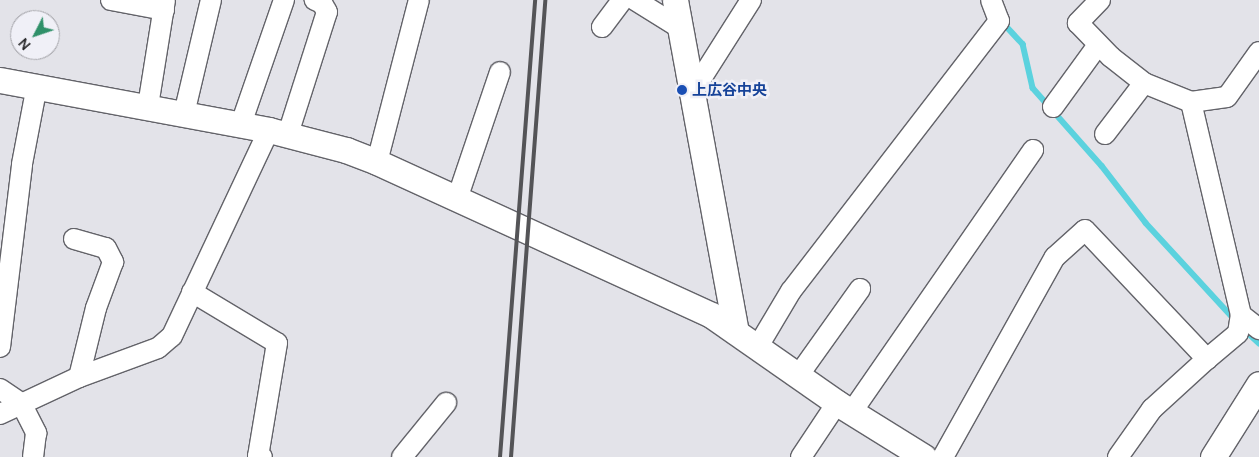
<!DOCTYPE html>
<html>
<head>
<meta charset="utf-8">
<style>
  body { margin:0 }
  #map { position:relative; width:1259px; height:457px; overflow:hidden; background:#e3e3e9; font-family:Manrope,"Noto Sans JP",sans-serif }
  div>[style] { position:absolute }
  .stream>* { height:5.5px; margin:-2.75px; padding:0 2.75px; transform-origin:2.75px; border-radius:2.75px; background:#5bd2de }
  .roads { filter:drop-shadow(1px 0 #636369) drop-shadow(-1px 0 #636369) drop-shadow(0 1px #636369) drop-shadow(0 -1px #636369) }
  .minor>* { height:20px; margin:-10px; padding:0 10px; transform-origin:10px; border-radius:10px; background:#fff }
  .tertiary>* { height:25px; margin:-12.5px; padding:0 12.5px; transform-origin:12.5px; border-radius:12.5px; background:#fff }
  .rail>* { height:4px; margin:-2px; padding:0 2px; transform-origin:2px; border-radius:2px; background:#545457 }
  .dots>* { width:14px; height:14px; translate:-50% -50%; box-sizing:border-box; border:2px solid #f0f0f7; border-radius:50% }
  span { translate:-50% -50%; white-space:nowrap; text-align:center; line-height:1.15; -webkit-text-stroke:5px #f0f0f7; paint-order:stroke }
  .transit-label { font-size:15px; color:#164399; font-weight:700 }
  .left { translate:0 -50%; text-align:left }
  .north { position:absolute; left:10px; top:10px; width:50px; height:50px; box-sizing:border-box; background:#f0f0f7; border:1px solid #a0a0a5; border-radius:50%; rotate:229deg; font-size:14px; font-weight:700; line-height:20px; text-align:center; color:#29292b }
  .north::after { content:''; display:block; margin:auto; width:18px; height:22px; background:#2f9069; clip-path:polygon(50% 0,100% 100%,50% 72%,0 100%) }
</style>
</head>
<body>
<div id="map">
  <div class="stream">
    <i style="left:1006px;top:26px;width:25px;rotate:47deg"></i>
    <i style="left:1023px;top:44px;width:45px;rotate:77.2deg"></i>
    <i style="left:1033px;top:88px;width:104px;rotate:48.5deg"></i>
    <i style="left:1102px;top:166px;width:72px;rotate:52.3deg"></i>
    <i style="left:1146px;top:223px;width:133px;rotate:47.4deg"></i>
    <i style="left:1246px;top:331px;width:18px;rotate:43deg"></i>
  </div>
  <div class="roads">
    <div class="minor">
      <i style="left:111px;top:0;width:54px;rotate:10.7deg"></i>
      <i style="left:635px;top:0;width:53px;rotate:31.9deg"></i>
      <i style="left:1100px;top:0;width:32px;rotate:134deg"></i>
      <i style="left:1078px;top:23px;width:47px;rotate:45.9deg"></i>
      <i style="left:1111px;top:57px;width:42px;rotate:38.2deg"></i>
      <i style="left:1144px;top:83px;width:51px;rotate:22deg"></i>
      <i style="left:1191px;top:102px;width:219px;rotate:76.8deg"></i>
      <i style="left:1241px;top:315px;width:23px;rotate:38deg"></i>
      <i style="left:602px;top:27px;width:34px;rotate:-53deg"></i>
      <i style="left:692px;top:93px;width:110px;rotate:-57.6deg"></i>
      <i style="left:1191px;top:102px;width:36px;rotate:-8deg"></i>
      <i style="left:1227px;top:97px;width:55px;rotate:-54.6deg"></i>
      <i style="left:148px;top:106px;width:107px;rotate:-80.9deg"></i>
      <i style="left:1053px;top:107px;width:77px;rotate:-54deg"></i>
      <i style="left:184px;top:114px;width:117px;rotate:-76.7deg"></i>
      <i style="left:241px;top:124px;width:131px;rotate:-70.9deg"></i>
      <i style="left:288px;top:134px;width:128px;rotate:-72.3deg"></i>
      <i style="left:327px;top:12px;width:10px;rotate:-119deg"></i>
      <i style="left:322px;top:3px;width:8px;rotate:-157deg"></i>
      <i style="left:1105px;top:134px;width:64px;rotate:-52.6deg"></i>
      <i style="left:377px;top:162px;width:167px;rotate:-75.5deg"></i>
      <i style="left:457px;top:199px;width:134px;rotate:-71.3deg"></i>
      <i style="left:74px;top:239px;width:33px;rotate:16deg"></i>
      <i style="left:106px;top:248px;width:16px;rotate:63deg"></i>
      <i style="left:113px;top:262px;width:49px;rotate:110.3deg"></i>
      <i style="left:96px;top:308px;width:71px;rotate:103.8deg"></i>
      <i style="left:192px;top:292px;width:99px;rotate:31deg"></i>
      <i style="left:277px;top:343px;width:115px;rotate:99.5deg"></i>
      <i style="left:258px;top:456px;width:4px;rotate:14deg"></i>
      <i style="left:0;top:347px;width:184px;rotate:-83.1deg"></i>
      <i style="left:22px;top:164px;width:80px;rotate:-79.2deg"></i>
      <i style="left:757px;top:348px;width:66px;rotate:-59.2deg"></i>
      <i style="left:791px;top:291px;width:341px;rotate:-52.4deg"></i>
      <i style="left:999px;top:21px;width:22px;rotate:-111deg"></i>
      <i style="left:798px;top:376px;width:107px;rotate:-54.5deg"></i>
      <i style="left:0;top:389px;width:25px;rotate:34deg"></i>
      <i style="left:21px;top:403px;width:34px;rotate:63deg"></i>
      <i style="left:36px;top:433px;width:24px;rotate:97deg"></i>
      <i style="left:851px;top:413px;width:320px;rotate:-55.3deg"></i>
      <i style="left:0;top:414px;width:87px;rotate:-25.1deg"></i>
      <i style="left:79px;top:377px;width:84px;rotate:-20.2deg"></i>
      <i style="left:158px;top:348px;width:18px;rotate:-41deg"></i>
      <i style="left:172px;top:336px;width:228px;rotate:-64.8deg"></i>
      <i style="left:402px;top:457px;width:70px;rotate:-50.8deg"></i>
      <i style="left:801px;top:457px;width:65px;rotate:-56.3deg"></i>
      <i style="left:943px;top:457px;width:229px;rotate:-60.8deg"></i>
      <i style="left:1055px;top:257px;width:40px;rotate:-42deg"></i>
      <i style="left:1085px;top:230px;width:178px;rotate:46.6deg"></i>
      <i style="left:1207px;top:359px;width:40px;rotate:-40deg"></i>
      <i style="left:1238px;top:333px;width:18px;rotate:-81deg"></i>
      <i style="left:1118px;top:457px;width:59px;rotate:-54.7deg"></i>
      <i style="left:1152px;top:409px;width:74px;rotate:-42.3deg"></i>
    </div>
    <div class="tertiary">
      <i style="left:675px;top:0;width:337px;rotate:79.6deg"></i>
      <i style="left:0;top:80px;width:274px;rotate:10.5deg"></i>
      <i style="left:269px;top:130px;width:80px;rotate:14.6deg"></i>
      <i style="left:346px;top:150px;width:33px;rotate:21deg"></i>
      <i style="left:377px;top:162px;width:367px;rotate:24.6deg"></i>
      <i style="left:711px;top:315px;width:154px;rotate:34.9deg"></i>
      <i style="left:837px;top:403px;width:102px;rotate:31.8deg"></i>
      <i style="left:1213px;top:457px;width:86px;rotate:-57.8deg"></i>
    </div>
  </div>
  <div class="rail">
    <i style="left:500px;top:457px;width:458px;rotate:-85.6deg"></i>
    <i style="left:511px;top:457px;width:458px;rotate:-85.7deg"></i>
  </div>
  <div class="dots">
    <i style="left:682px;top:90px;background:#1a4fb4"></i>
  </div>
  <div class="transit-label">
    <span class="left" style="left:692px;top:90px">上広谷中央</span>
  </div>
  <div class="north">N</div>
</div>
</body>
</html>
